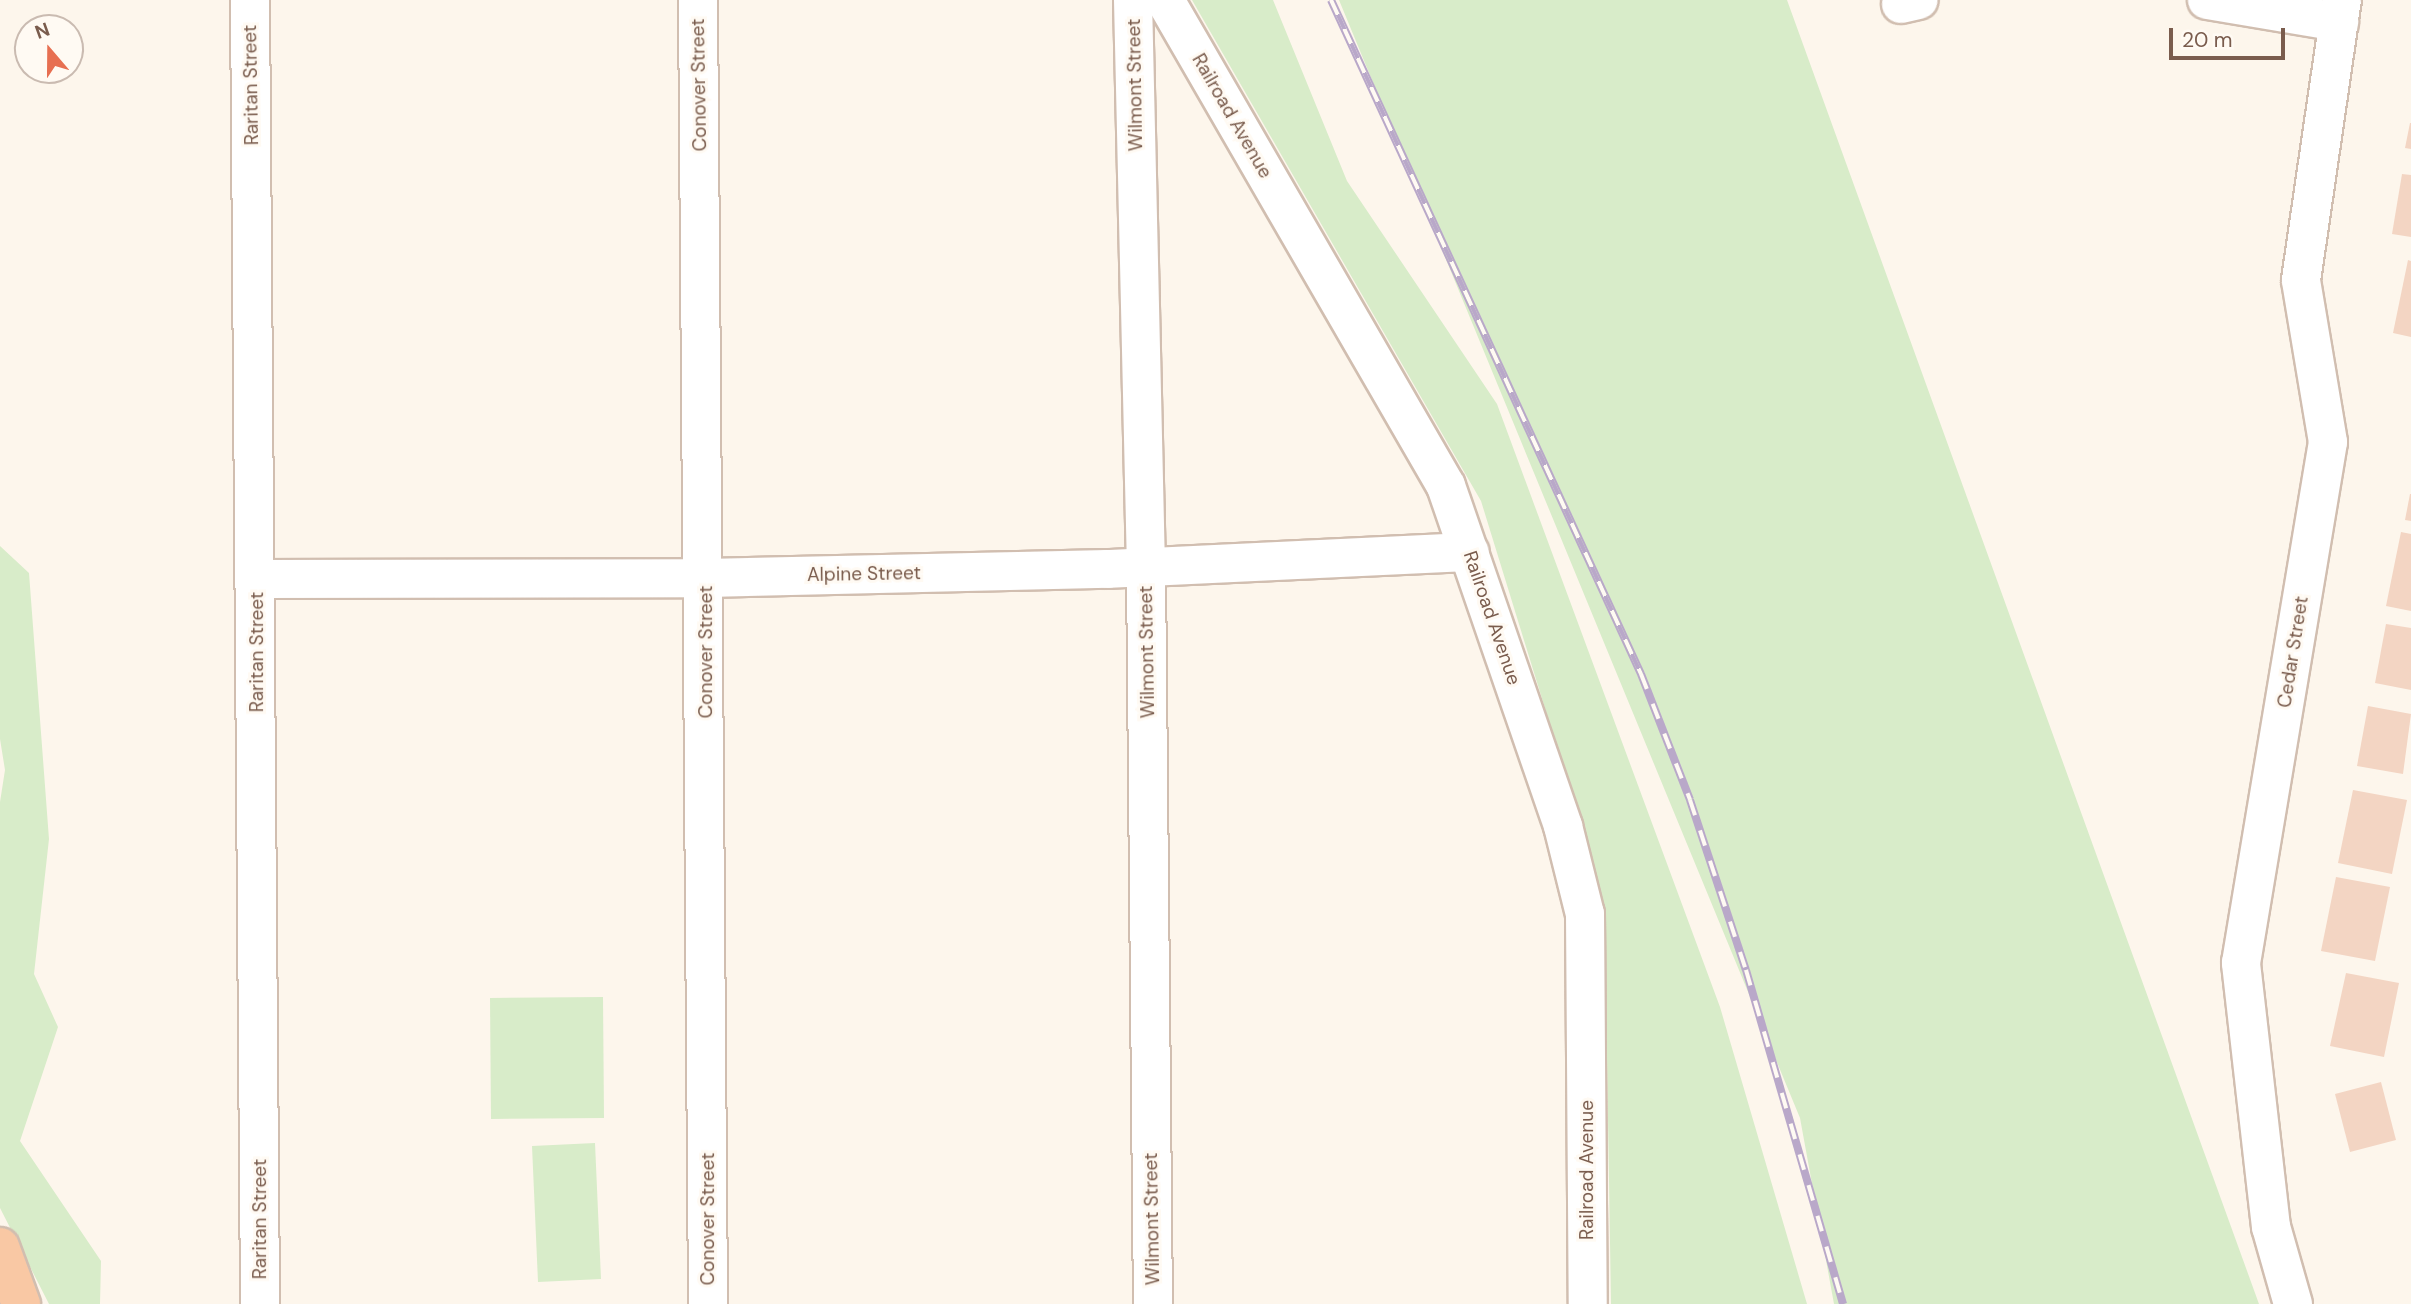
<!DOCTYPE html>
<html>
<head>
<meta charset="utf-8">
<style>
  body { margin:0 }
  #map { position:relative; width:2411px; height:1304px; overflow:hidden; background:#fdf6ec; font-family:"DM Sans",sans-serif }
  div>[style] { position:absolute }
  .green>* { inset:0; background:#d8ecc9 }
  .building>* { inset:0; background:#f3d5c3 }
  .roads { filter:drop-shadow(2px 0 #d1beb0) drop-shadow(-2px 0 #d1beb0) drop-shadow(0 2px #d1beb0) drop-shadow(0 -2px #d1beb0) }
  .minor>* { height:38px; margin:-19px; padding:0 19px; transform-origin:19px; border-radius:19px; background:#fff }
  .tertiary>* { height:38px; margin:-19px; padding:0 19px; transform-origin:19px; border-radius:19px; background:#fff }
  .trunk>* { height:38px; margin:-19px; padding:0 19px; transform-origin:19px; border-radius:19px; background:#f9c8a4 }
  .rail>* { height:8px; margin-top:-4px; transform-origin:0; background:repeating-linear-gradient(90deg,#fffaf3 0 16px,#b9a8c9 0 32px); box-sizing:border-box; border-block:2px solid #b9a8c9 }
  span { translate:-50% -50%; white-space:nowrap; text-align:center; line-height:1.15; -webkit-text-stroke:6px #fffaf3; paint-order:stroke }
  .street-label { font-size:19px; color:#7a5c4d }
  .north { position:absolute; left:14px; top:14px; width:70px; height:70px; box-sizing:border-box; background:#fffaf3; border:2px solid #cabbb1; border-radius:50%; rotate:340deg; font-size:19px; font-weight:700; line-height:28px; text-align:center; color:#7a5c4d }
  .north::after { content:''; display:block; margin:auto; width:24px; height:32px; background:#e76f51; clip-path:polygon(50% 0,100% 100%,50% 72%,0 100%) }
  .scale { position:absolute; left:2169px; top:28px; width:116px; height:32px; box-sizing:border-box; border:4px solid #7a5c4d; border-top:0; padding-left:9px; font-size:21px; line-height:24px; white-space:nowrap; color:#7a5c4d; -webkit-text-stroke:5px #fffaf3; paint-order:stroke }
</style>
</head>
<body>
<div id="map">
  <div class="green">
    <i style="clip-path:polygon(1192px 0,1273px 0,1347px 181px,1497px 404px,1720px 1007px,1807px 1304px,1611px 1304px,1605px 932px,1578px 815px,1481px 501px)"></i>
    <i style="clip-path:polygon(1339px 0,1787px 0,2259px 1304px,1834px 1304px,1800px 1118px)"></i>
    <i style="clip-path:polygon(0 546px,29px 573px,49px 839px,34px 974px,58px 1027px,20px 1141px,101px 1261px,100px 1304px,49px 1304px,0 1208px,0 802px,5px 770px,0 739px)"></i>
    <i style="clip-path:polygon(603px 997px,604px 1118px,491px 1119px,490px 998px)"></i>
    <i style="clip-path:polygon(595px 1143px,601px 1279px,538px 1282px,532px 1146px)"></i>
  </div>
  <div class="building">
    <i style="clip-path:polygon(2410px 123px,2411px 123px,2411px 149px,2405px 148px)"></i>
    <i style="clip-path:polygon(2402px 174px,2411px 175px,2411px 237px,2392px 234px)"></i>
    <i style="clip-path:polygon(2408px 260px,2411px 261px,2411px 337px,2393px 333px)"></i>
    <i style="clip-path:polygon(2410px 494px,2411px 494px,2411px 521px,2405px 520px)"></i>
    <i style="clip-path:polygon(2401px 532px,2411px 534px,2411px 611px,2386px 606px)"></i>
    <i style="clip-path:polygon(2386px 624px,2411px 628px,2411px 690px,2375px 683px)"></i>
    <i style="clip-path:polygon(2368px 706px,2411px 714px,2403px 774px,2357px 766px)"></i>
    <i style="clip-path:polygon(2353px 790px,2407px 800px,2392px 874px,2338px 863px)"></i>
    <i style="clip-path:polygon(2336px 877px,2390px 887px,2375px 961px,2321px 951px)"></i>
    <i style="clip-path:polygon(2346px 973px,2399px 983px,2384px 1057px,2330px 1046px)"></i>
    <i style="clip-path:polygon(2381px 1082px,2396px 1140px,2350px 1152px,2335px 1094px)"></i>
  </div>
  <div class="roads">
    <div class="minor">
      <i style="left:698px;top:0;width:1304px;rotate:89.56deg"></i>
      <i style="left:1133px;top:0;width:568px;rotate:88.69deg"></i>
      <i style="left:1146px;top:568px;width:736px;rotate:89.46deg"></i>
      <i style="left:1165px;top:0;width:561px;rotate:59.96deg"></i>
      <i style="left:1446px;top:486px;width:360px;rotate:71deg"></i>
      <i style="left:1563px;top:826px;width:91px;rotate:76deg"></i>
      <i style="left:1585px;top:914px;width:390px;rotate:89.6deg"></i>
      <i style="left:2207px;top:0;width:134px;rotate:9.5deg"></i>
      <i style="left:1901px;top:4px;width:18px;rotate:-13deg"></i>
      <i style="left:257px;top:579px;width:449px;rotate:-0.1deg"></i>
      <i style="left:706px;top:578px;width:402px;rotate:-1.3deg"></i>
      <i style="left:1108px;top:569px;width:362px;rotate:-2.7deg"></i>
      <i style="left:2293px;top:1304px;width:80px;rotate:-105.9deg"></i>
      <i style="left:2271px;top:1227px;width:266px;rotate:-96.5deg"></i>
      <i style="left:2241px;top:963px;width:528px;rotate:-80.52deg"></i>
      <i style="left:2328px;top:442px;width:164px;rotate:-99.5deg"></i>
      <i style="left:2301px;top:280px;width:283px;rotate:-81.7deg"></i>
    </div>
    <div class="tertiary">
      <i style="left:250px;top:0;width:1304px;rotate:89.56deg"></i>
    </div>
    <div class="trunk">
      <i style="left:0;top:1247px;width:61px;rotate:69.8deg"></i>
    </div>
  </div>
  <div class="rail">
    <i style="left:1331px;top:0;width:742px;rotate:65.3deg"></i>
    <i style="left:1641px;top:674px;width:135px;rotate:68.7deg"></i>
    <i style="left:1690px;top:800px;width:179px;rotate:71.8deg"></i>
    <i style="left:1746px;top:970px;width:348px;rotate:73.8deg"></i>
  </div>
  <div class="street-label">
    <span style="left:251px;top:85px;rotate:-91deg">Raritan Street</span>
    <span style="left:699px;top:85px;rotate:-91deg">Conover Street</span>
    <span style="left:1135px;top:85px;rotate:-91deg">Wilmont Street</span>
    <span style="left:1232px;top:116px;rotate:60deg">Railroad Avenue</span>
    <span style="left:864px;top:574px;rotate:-1deg">Alpine Street</span>
    <span style="left:1492px;top:618px;rotate:71deg">Railroad Avenue</span>
    <span style="left:257px;top:652px;rotate:-90deg">Raritan Street</span>
    <span style="left:706px;top:652px;rotate:-90deg">Conover Street</span>
    <span style="left:1147px;top:652px;rotate:-91deg">Wilmont Street</span>
    <span style="left:2293px;top:652px;rotate:-81deg">Cedar Street</span>
    <span style="left:1587px;top:1170px;rotate:-90deg">Railroad Avenue</span>
    <span style="left:260px;top:1219px;rotate:-90deg">Raritan Street</span>
    <span style="left:708px;top:1219px;rotate:-90deg">Conover Street</span>
    <span style="left:1152px;top:1219px;rotate:-91deg">Wilmont Street</span>
  </div>
  <div class="north">N</div>
  <div class="scale">20 m</div>
</div>
</body>
</html>
